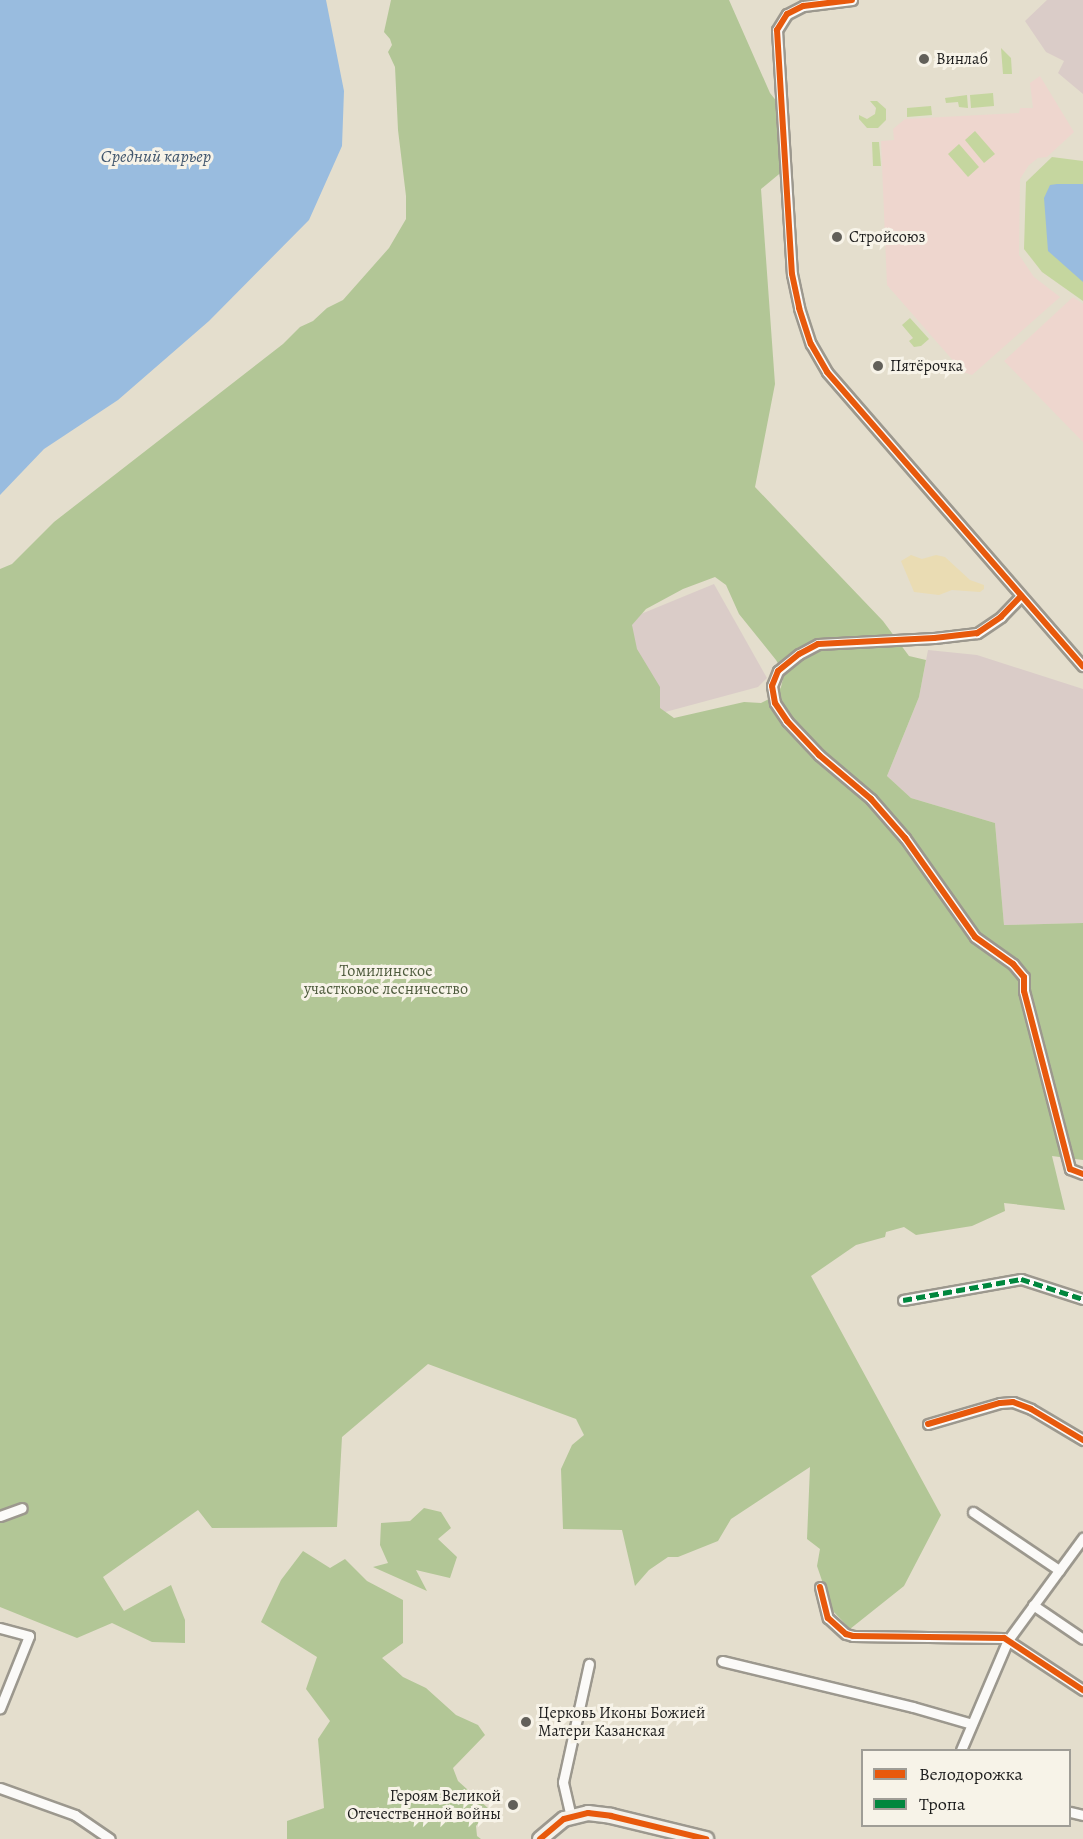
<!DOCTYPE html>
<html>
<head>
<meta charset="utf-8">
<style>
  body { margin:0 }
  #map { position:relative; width:1083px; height:1839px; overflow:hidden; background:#e4decd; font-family:Alegreya,serif }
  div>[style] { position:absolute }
  .built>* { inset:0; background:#eed6ce }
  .industrial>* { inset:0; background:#daccc8 }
  .green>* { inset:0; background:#c5d69f }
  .forest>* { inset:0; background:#b2c696 }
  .sand>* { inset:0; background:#eadcb3 }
  .water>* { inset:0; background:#99bcdf }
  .roads { filter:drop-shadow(2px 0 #9c988e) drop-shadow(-2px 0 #9c988e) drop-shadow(0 2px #9c988e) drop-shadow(0 -2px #9c988e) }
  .street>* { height:9px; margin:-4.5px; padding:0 4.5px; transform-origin:4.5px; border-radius:4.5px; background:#fbfaf8 }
  .secondary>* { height:14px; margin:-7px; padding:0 7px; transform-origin:7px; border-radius:7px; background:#f3f0e9 }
  .quiet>* { height:4.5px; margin-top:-2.25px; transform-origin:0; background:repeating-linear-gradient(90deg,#00873e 0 9px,transparent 0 13.5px) }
  .cycleway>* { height:6px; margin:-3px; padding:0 3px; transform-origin:3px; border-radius:3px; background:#e8590c }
  .dots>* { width:16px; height:16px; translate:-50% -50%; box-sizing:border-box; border:3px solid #f7f3e8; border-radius:50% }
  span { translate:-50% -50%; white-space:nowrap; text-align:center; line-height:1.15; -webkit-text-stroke:6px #f7f3e8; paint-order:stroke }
  .poi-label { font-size:16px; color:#1c1c1c }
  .left { translate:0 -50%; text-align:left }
  .right { translate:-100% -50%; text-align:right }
  .park-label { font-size:16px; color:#4e5b3d }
  .water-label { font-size:18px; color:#41566d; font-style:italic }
  .legend { position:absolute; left:861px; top:1749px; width:210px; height:78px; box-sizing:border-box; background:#f7f3e8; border:2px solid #9f9d96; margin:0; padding:8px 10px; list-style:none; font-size:18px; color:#1c1c1c }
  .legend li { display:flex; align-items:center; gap:12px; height:30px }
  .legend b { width:30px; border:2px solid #9f9d96 }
</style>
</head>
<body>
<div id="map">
  <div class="built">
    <i style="clip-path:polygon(1040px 76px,1074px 132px,1047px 157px,1038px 158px,1029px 165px,1020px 179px,1019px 255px,1034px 277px,1060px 297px,972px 375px,963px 372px,887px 285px,881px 141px,894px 140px,893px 129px,905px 119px,1019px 113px,1020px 108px,1033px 108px,1030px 83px)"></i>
    <i style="clip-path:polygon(1073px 297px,1083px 304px,1083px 442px,1004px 361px)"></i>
  </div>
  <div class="industrial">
    <i style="clip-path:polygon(1047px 0,1083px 0,1083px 94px,1058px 73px,1064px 61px,1046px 52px,1025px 21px)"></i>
    <i style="clip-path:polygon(714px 584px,767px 678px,758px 687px,643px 718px,602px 630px)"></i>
    <i style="clip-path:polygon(928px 650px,977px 655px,1083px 689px,1083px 923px,1004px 925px,995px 823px,911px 798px,887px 776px,919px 697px)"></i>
  </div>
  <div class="green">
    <i style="clip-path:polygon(1001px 48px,1011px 58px,1012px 74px,1003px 74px)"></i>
    <i style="clip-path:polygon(993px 93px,994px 106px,971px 108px,970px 95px)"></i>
    <i style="clip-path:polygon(967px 95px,968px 108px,959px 107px,958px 102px,946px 103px,945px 98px)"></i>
    <i style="clip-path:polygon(870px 101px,877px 101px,886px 109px,886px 120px,878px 128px,867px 128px,859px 119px,859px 115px,867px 119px,875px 114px,876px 108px)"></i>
    <i style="clip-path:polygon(931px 106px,932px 115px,907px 117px,907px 108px)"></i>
    <i style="clip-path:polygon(975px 131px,995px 154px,984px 163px,965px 140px)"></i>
    <i style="clip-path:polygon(872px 142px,879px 142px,881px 166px,873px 166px)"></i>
    <i style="clip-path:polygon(959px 144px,979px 167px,968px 177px,948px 154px)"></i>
    <i style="clip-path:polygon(1052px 157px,1083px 161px,1083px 301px,1042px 272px,1024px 249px,1026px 182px)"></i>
    <i style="clip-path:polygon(910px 318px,929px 339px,921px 346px,914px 347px,909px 341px,913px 338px,902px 325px)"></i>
  </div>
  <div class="forest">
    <i style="clip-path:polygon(evenodd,391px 0,729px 0,770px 93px,778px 103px,784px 170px,761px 189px,775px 384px,755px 487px,883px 621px,909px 656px,926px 660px,919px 697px,887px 776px,911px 798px,995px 823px,1004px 925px,1083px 923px,1083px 1160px,1052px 1156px,1065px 1210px,1004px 1203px,1005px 1211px,972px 1226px,916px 1235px,904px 1227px,886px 1232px,885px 1237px,856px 1245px,811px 1276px,941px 1515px,904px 1586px,850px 1629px,832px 1610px,817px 1566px,820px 1549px,807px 1539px,810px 1467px,731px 1519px,718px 1541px,678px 1557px,668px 1557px,649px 1570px,635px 1586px,622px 1530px,563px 1529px,561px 1469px,572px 1445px,584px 1435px,576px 1419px,428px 1364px,342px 1437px,337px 1527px,212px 1528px,198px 1510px,103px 1577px,124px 1611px,171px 1585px,185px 1620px,185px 1643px,152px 1642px,112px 1623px,77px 1638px,0 1607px,0 569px,12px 564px,54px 522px,283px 344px,300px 327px,313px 321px,327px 308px,343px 300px,389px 248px,406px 219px,406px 196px,398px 130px,395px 67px,388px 52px,392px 45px,390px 39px,384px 32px,391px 0,715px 577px,726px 585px,739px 614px,776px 660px,784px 674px,781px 687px,777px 695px,761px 703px,744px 702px,674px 718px,660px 708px,660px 687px,637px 649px,632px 625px,646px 609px,683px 589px,715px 577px)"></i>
    <i style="clip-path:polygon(424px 1508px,441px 1512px,451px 1528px,438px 1539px,457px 1557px,450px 1578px,416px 1570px,427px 1591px,373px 1567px,388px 1563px,380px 1545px,381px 1523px,410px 1521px)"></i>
    <i style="clip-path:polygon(303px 1551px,330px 1568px,345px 1559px,367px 1581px,403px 1600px,403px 1643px,382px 1658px,403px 1677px,426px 1688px,456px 1715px,478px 1725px,485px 1735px,453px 1768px,458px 1781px,489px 1809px,476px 1826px,477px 1836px,481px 1839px,287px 1839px,287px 1821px,324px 1808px,318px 1739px,330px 1721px,306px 1689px,317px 1657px,261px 1622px,281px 1580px)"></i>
  </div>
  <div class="sand">
    <i style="clip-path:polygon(911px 555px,922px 559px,936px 555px,945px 557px,970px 580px,984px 585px,984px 589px,980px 592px,952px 590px,939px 595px,914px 592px,901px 561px)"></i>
  </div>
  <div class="water">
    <i style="clip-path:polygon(0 0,326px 0,344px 91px,342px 146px,309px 220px,209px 321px,118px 400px,44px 449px,0 495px)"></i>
    <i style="clip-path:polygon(1057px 184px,1083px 184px,1083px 282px,1048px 251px,1044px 198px,1050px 185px)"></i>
  </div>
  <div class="roads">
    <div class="street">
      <i style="left:852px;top:0;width:49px;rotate:173deg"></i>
      <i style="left:803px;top:6px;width:18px;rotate:153deg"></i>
      <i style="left:787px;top:14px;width:19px;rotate:122deg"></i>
      <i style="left:777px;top:30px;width:244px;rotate:86.5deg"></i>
      <i style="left:792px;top:274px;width:35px;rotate:78deg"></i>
      <i style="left:799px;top:308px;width:38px;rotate:72deg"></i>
      <i style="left:811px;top:344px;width:32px;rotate:60deg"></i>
      <i style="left:827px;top:372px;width:390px;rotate:49deg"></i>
      <i style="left:1021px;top:596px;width:29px;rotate:134deg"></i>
      <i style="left:1001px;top:617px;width:29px;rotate:146deg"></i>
      <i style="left:977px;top:633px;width:43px;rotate:173.4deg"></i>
      <i style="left:934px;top:638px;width:116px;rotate:177deg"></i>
      <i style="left:818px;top:644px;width:21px;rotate:152deg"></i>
      <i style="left:799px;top:654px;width:27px;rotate:141deg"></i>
      <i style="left:778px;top:671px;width:16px;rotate:112deg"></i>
      <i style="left:772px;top:686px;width:17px;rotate:80deg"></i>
      <i style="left:775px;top:703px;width:22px;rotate:56deg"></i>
      <i style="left:787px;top:721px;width:47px;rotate:46.7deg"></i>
      <i style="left:819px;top:755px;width:68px;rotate:40.2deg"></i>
      <i style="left:871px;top:799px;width:52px;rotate:48.9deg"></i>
      <i style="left:905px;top:838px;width:121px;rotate:54.7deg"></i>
      <i style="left:975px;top:937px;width:47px;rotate:35.4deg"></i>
      <i style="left:1013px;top:964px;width:17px;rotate:50deg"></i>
      <i style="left:1024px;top:977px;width:14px;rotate:90deg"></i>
      <i style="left:1024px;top:991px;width:184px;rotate:75.5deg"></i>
      <i style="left:1070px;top:1169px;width:14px;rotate:21deg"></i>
      <i style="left:903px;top:1300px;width:120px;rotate:-10.1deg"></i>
      <i style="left:1021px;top:1279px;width:65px;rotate:17.9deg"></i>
      <i style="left:928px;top:1424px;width:75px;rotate:-16.3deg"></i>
      <i style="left:1000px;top:1403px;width:13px;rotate:-4deg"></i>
      <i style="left:1013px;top:1402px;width:19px;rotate:21deg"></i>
      <i style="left:1031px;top:1409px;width:61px;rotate:30.8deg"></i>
      <i style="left:973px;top:1512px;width:104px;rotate:34deg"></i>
      <i style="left:0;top:1516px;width:23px;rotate:-20deg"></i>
      <i style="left:820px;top:1587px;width:32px;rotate:76deg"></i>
      <i style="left:828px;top:1618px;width:24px;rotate:42deg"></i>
      <i style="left:846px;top:1634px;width:7px;rotate:16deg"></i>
      <i style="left:853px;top:1636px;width:151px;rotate:0.8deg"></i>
      <i style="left:1004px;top:1638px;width:95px;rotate:33.4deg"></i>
      <i style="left:1033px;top:1605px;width:60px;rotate:34.2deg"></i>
      <i style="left:0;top:1628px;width:30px;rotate:15deg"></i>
      <i style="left:29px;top:1636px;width:78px;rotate:111.9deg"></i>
      <i style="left:722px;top:1661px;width:196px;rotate:13.5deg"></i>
      <i style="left:913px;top:1707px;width:61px;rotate:16.1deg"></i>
      <i style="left:961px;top:1750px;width:120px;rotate:-66.9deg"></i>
      <i style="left:1008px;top:1640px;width:127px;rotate:-53.7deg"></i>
      <i style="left:0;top:1788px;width:80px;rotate:19.8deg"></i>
      <i style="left:75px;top:1815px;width:42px;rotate:34.4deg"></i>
      <i style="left:1070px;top:1812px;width:13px;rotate:13deg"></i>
      <i style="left:571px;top:1817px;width:36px;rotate:-103deg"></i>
      <i style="left:563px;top:1782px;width:121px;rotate:-77.6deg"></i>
    </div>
    <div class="secondary">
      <i style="left:540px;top:1839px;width:31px;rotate:-40deg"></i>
      <i style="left:564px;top:1819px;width:25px;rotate:-14deg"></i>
      <i style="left:588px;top:1813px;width:23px;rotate:7deg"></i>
      <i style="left:611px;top:1816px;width:98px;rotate:13.6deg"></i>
    </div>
  </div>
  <div class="quiet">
    <i style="left:903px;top:1300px;width:120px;rotate:-10.1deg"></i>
    <i style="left:1021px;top:1279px;width:65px;rotate:17.9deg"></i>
  </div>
  <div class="cycleway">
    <i style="left:852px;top:0;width:49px;rotate:173deg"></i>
    <i style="left:803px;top:6px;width:18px;rotate:153deg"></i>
    <i style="left:787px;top:14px;width:19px;rotate:122deg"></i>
    <i style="left:777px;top:30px;width:244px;rotate:86.5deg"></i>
    <i style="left:792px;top:274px;width:35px;rotate:78deg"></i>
    <i style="left:799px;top:308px;width:38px;rotate:72deg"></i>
    <i style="left:811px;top:344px;width:32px;rotate:60deg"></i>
    <i style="left:827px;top:372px;width:390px;rotate:49deg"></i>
    <i style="left:1021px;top:596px;width:29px;rotate:134deg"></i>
    <i style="left:1001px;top:617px;width:29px;rotate:146deg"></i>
    <i style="left:977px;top:633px;width:43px;rotate:173.4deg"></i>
    <i style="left:934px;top:638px;width:116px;rotate:177deg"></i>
    <i style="left:818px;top:644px;width:21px;rotate:152deg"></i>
    <i style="left:799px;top:654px;width:27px;rotate:141deg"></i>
    <i style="left:778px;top:671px;width:16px;rotate:112deg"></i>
    <i style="left:772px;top:686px;width:17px;rotate:80deg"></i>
    <i style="left:775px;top:703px;width:22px;rotate:56deg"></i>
    <i style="left:787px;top:721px;width:47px;rotate:46.7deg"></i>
    <i style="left:819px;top:755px;width:68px;rotate:40.2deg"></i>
    <i style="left:871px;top:799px;width:52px;rotate:48.9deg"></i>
    <i style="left:905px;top:838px;width:121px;rotate:54.7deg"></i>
    <i style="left:975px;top:937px;width:47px;rotate:35.4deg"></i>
    <i style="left:1013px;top:964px;width:17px;rotate:50deg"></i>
    <i style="left:1024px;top:977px;width:14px;rotate:90deg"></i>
    <i style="left:1024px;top:991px;width:184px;rotate:75.5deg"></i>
    <i style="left:1070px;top:1169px;width:14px;rotate:21deg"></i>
    <i style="left:928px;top:1424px;width:75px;rotate:-16.3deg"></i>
    <i style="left:1000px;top:1403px;width:13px;rotate:-4deg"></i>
    <i style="left:1013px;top:1402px;width:19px;rotate:21deg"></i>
    <i style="left:1031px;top:1409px;width:61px;rotate:30.8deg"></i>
    <i style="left:820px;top:1587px;width:32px;rotate:76deg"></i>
    <i style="left:828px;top:1618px;width:24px;rotate:42deg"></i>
    <i style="left:846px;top:1634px;width:7px;rotate:16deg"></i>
    <i style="left:853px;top:1636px;width:151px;rotate:0.8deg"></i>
    <i style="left:1004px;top:1638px;width:95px;rotate:33.4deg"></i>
    <i style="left:540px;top:1839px;width:31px;rotate:-40deg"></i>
    <i style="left:564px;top:1819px;width:25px;rotate:-14deg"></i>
    <i style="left:588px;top:1813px;width:23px;rotate:7deg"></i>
    <i style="left:611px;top:1816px;width:98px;rotate:13.6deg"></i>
  </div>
  <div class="dots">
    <i style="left:924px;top:59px;background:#62605a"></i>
    <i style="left:837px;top:237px;background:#62605a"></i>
    <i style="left:878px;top:366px;background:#62605a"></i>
    <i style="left:526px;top:1722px;background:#62605a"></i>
    <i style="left:513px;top:1805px;background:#62605a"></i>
  </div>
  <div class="poi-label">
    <span class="left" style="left:936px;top:59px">Винлаб</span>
    <span class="left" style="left:849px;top:237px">Стройсоюз</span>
    <span class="left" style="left:890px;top:366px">Пятёрочка</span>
    <span class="left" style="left:538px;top:1722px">Церковь Иконы Божией<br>Матери Казанская</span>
    <span class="right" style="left:501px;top:1805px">Героям Великой<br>Отечественной войны</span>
  </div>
  <div class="park-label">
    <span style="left:386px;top:980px">Томилинское<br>участковое лесничество</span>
  </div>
  <div class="water-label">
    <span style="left:156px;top:156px">Средний карьер</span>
  </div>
  <ul class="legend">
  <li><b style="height:8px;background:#e8590c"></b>Велодорожка</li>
  <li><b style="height:8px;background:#00873e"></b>Тропа</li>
  </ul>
</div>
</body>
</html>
